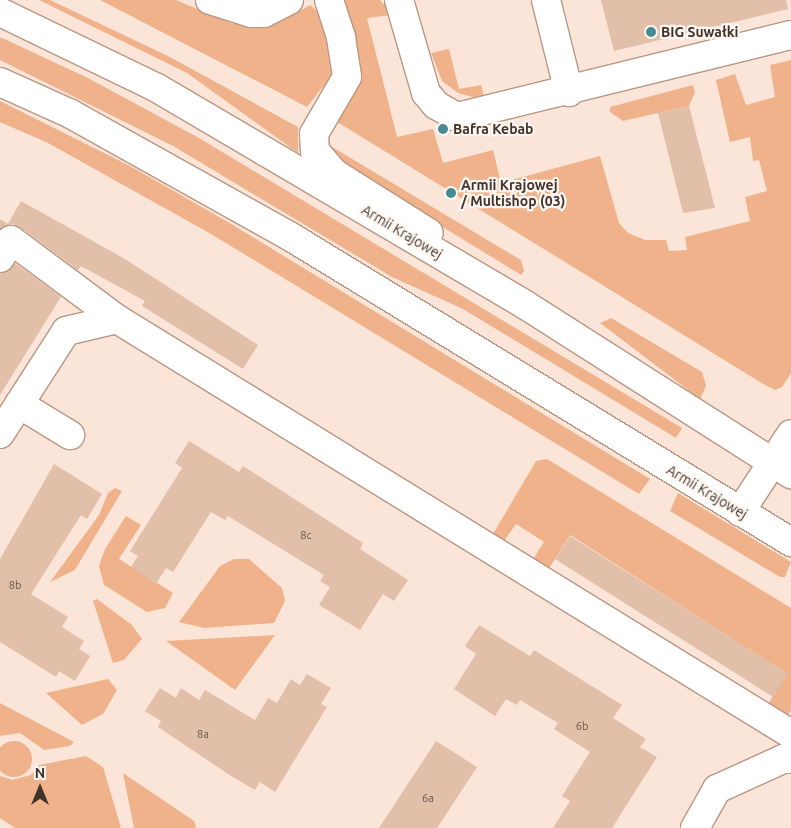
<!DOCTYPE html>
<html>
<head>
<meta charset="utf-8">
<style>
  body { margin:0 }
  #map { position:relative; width:791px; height:828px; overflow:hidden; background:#fbe5d8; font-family:Ubuntu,sans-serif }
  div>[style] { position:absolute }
  .green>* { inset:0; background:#f0b28b }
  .round { border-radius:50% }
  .building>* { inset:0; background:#e2bfa9 }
  .roads { filter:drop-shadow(1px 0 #b89682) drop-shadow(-1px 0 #b89682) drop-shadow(0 1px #b89682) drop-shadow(0 -1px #b89682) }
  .minor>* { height:28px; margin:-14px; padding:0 14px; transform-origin:14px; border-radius:14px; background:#fff }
  .major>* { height:28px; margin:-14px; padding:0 14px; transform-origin:14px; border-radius:14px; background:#fff }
  .dots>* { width:14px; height:14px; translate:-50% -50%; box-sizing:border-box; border:2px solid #fdf6f1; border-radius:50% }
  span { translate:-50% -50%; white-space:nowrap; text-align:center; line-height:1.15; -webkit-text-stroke:4.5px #fdf6f1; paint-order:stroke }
  .number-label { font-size:11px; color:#68564a }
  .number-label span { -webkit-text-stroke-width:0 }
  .poi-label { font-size:14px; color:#40332a; font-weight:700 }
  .left { translate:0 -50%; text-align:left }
  .street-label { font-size:14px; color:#40332a }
  .north { position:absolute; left:15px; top:763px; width:50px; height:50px; -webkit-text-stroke:4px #fdf6f1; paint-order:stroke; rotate:0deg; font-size:14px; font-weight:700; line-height:20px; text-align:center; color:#40332a }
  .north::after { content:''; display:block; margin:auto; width:18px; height:22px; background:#40332a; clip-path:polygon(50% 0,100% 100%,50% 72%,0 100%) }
</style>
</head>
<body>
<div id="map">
  <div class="green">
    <i style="clip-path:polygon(39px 0,50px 0,168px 56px,298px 127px,298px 153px,187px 73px)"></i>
    <i style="clip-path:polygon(100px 0,176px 0,231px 23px,247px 26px,284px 20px,310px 5px,321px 14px,333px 74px,307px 107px)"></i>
    <i style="clip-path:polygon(344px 0,380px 0,390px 11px,391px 15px,367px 18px,397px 137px,433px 129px,443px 163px,493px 150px,501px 183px,600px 156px,619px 223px,628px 233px,645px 240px,666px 240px,669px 251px,687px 250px,685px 237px,750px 221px,745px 197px,767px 191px,759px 160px,753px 161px,750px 137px,730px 142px,716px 80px,735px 74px,746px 105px,775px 97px,770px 65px,791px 60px,791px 373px,782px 387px,775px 390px,765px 385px,334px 120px,355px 84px,359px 59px)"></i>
    <i style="clip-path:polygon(0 37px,88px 78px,199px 138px,682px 428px,676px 438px,463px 309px,392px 277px,173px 146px,0 60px)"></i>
    <i style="clip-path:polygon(449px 49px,459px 89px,481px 85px,484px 97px,479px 99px,458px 93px,442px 81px,431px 53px)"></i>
    <i style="clip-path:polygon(693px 85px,695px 92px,689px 106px,623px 121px,610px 112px,610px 107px)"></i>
    <i style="clip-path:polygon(0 101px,130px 166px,228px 222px,650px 479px,639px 494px,211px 234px,48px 143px,0 122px)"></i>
    <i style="clip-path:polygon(329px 145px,521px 260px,524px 271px,521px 275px,343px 166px)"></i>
    <i style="clip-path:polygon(611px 318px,702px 372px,706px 386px,700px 399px,600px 323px)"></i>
    <i style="clip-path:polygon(547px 459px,791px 608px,791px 710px,785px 720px,766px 708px,786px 673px,570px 535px,548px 570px,532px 561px,544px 542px,516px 524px,504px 541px,490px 539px,536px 461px)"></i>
    <i style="clip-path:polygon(115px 488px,122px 491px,75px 570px,50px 582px,99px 515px,108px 493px)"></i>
    <i style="clip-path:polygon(678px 493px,791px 562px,785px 577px,780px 577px,670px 511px)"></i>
    <i style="clip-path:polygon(126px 516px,141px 525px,119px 559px,173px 593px,165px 608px,147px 612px,104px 585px,99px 566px,105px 549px)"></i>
    <i style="clip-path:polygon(234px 559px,249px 559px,282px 588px,285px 601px,274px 623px,204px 628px,179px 622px,220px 566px)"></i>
    <i style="clip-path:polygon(97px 599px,132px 625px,142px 639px,124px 660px,113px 663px,93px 601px)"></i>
    <i style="clip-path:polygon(275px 635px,235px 690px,166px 641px)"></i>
    <i style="clip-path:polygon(108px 679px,117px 690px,103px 714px,82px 725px,46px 693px)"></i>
    <i style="clip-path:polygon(0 703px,74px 742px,70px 746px,44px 750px,20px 733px,0 736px)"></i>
    <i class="round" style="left:-4px;top:741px;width:36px;height:36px"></i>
    <i style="clip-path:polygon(86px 756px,103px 767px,121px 828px,15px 828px,0 818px,0 776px,12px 780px,31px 775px,39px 765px)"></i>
    <i style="clip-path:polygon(123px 773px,194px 821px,196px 828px,134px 828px)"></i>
  </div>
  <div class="building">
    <i style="clip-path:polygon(601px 0,786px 0,788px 9px,614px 51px)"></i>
    <i style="clip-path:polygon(689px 106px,715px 208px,683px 213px,658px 113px)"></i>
    <i style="clip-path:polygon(21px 201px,125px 259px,258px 345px,243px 369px,142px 306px,145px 301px,81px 266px,78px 270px,20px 227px,12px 224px,0 230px,0 219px,8px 224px)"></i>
    <i style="clip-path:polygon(15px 263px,61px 297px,0 395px,0 274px)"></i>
    <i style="clip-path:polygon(189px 441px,239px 472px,243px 466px,363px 543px,360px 549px,408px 580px,394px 601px,383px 594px,360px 630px,319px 605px,330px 587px,320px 581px,324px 575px,228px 516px,225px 520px,211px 512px,173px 572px,166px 568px,156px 584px,131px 567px,138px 556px,130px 551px,182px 468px,175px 463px)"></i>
    <i style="clip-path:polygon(54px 464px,102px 494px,87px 519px,81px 515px,31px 594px,68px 617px,62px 627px,84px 641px,79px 649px,90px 656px,75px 681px,59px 671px,56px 677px,0 642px,0 559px)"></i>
    <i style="clip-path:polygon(570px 536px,788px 674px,773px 697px,555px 559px)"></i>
    <i style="clip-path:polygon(479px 625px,530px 656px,534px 650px,622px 705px,613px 718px,646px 739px,640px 747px,657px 757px,612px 828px,553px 828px,570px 801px,562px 796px,590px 752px,554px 729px,558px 723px,520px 700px,517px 705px,506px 699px,495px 716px,454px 689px,476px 654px,465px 646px)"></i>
    <i style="clip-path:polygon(307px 674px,331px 688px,321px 704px,327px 707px,275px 792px,260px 782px,255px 790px,231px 776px,158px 727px,161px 721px,145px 711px,160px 688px,176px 698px,181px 688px,199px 700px,205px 690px,255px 720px,268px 698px,277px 703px,291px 679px,300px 685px)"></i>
    <i style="clip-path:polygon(436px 741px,477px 767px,437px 828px,379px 828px)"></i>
  </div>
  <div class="roads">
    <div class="minor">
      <i style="left:210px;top:0;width:43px;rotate:17.6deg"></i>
      <i style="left:251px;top:13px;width:13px"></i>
      <i style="left:264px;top:13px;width:28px;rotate:-27deg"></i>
      <i style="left:329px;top:0;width:40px;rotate:72deg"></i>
      <i style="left:341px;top:38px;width:39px;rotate:81deg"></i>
      <i style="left:347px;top:77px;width:66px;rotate:120.1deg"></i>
      <i style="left:314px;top:134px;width:17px;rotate:87deg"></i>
      <i style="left:315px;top:151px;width:29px;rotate:49deg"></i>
      <i style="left:334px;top:173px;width:112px;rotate:32.3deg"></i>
      <i style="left:399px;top:0;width:97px;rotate:73.8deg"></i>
      <i style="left:426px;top:93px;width:16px;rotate:50deg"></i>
      <i style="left:436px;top:105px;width:24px;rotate:30deg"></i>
      <i style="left:457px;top:117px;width:344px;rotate:-13.8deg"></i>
      <i style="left:546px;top:0;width:95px;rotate:76deg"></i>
      <i style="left:0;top:258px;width:21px;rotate:-59deg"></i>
      <i style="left:11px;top:240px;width:132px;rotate:36.7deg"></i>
      <i style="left:19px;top:404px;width:60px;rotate:31.3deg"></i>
      <i style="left:0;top:434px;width:122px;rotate:-57.3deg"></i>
      <i style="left:66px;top:331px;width:52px;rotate:-13.2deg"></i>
      <i style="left:117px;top:319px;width:792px;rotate:31.62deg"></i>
      <i style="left:740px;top:512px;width:93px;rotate:-56.8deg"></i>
      <i style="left:695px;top:828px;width:45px;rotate:-60.6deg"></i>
      <i style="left:717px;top:789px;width:72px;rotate:-24.4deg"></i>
      <i style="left:783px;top:759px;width:8px"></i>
    </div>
    <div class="major">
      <i style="left:0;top:12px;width:174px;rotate:25.8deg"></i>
      <i style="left:157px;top:88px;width:126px;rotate:30.4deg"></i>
      <i style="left:266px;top:152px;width:299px;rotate:30.5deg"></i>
      <i style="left:524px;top:304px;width:317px;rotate:32.5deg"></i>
      <i style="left:0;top:82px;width:78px;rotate:24.3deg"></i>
      <i style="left:71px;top:114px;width:252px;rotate:29.2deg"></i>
      <i style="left:291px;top:237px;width:586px;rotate:31.38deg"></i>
    </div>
  </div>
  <div class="dots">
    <i style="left:651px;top:32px;background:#448b92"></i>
    <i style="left:443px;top:129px;background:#448b92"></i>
    <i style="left:451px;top:193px;background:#448b92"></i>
  </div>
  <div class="number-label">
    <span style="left:306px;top:535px">8c</span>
    <span style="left:15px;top:585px">8b</span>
    <span style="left:582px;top:726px">6b</span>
    <span style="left:203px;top:734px">8a</span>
    <span style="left:428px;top:798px">6a</span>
  </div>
  <div class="poi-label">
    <span class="left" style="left:661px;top:32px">BIG Suwałki</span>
    <span class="left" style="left:453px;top:129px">Bafra Kebab</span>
    <span class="left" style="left:461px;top:193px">Armii Krajowej<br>/ Multishop (03)</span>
  </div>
  <div class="street-label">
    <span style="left:402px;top:232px;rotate:31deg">Armii Krajowej</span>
    <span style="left:707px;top:492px;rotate:31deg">Armii Krajowej</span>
  </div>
  <div class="north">N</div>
</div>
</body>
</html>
